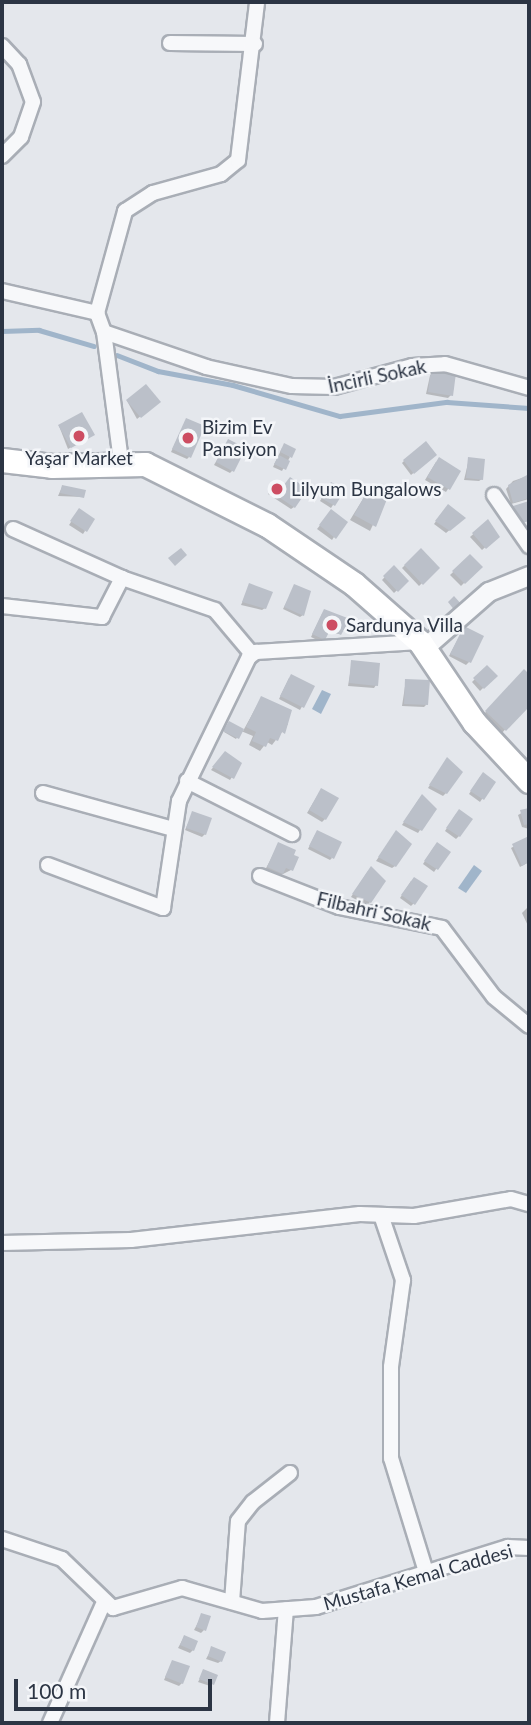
<!DOCTYPE html>
<html>
<head>
<meta charset="utf-8">
<style>
  body { margin:0 }
  #map { position:relative; width:531px; height:1725px; overflow:hidden; background:#e4e7ec; font-family:Lato,sans-serif }
  div>[style] { position:absolute }
  .water>* { inset:0; background:#a0b5ca }
  .shadow>* { inset:0; background:#0003 }
  .stream>* { height:4.5px; margin:-2.25px; padding:0 2.25px; transform-origin:2.25px; border-radius:2.25px; background:#a0b5ca }
  .building>* { inset:0; background:#bbc0c9 }
  .roads { filter:drop-shadow(2px 0 #a9aeb6) drop-shadow(-2px 0 #a9aeb6) drop-shadow(0 2px #a9aeb6) drop-shadow(0 -2px #a9aeb6) }
  .minor>* { height:14px; margin:-7px; padding:0 7px; transform-origin:7px; border-radius:7px; background:#f7f8fa }
  .tertiary>* { height:18px; margin:-9px; padding:0 9px; transform-origin:9px; border-radius:9px; background:#f7f8fa }
  .primary>* { height:23px; margin:-11.5px; padding:0 11.5px; transform-origin:11.5px; border-radius:11.5px; background:#fff }
  .dots>* { width:19px; height:19px; translate:-50% -50%; box-sizing:border-box; border:4px solid #f4f6f9; border-radius:50% }
  span { translate:-50% -50%; white-space:nowrap; text-align:center; line-height:1.15; -webkit-text-stroke:5px #f4f6f9; paint-order:stroke }
  .street-label { font-size:19px; color:#2c3544 }
  .poi-label { font-size:19px; color:#2c3544 }
  .left { translate:0 -50%; text-align:left }
  .frame { position:absolute; inset:0; border:4px solid #2c3544; pointer-events:none }
  .scale { position:absolute; left:14px; top:1679px; width:198px; height:32px; box-sizing:border-box; border:4px solid #2c3544; border-top:0; padding-left:9px; font-size:21px; line-height:24px; white-space:nowrap; color:#2c3544; -webkit-text-stroke:5px #f4f6f9; paint-order:stroke }
</style>
</head>
<body>
<div id="map">
  <div class="water">
    <i style="clip-path:polygon(322px 690px,331px 694px,321px 714px,312px 709px)"></i>
    <i style="clip-path:polygon(474px 865px,482px 871px,466px 893px,458px 888px)"></i>
  </div>
  <div class="shadow">
    <i style="clip-path:polygon(431px 371px,451px 395px,448px 398px,426px 394px)"></i>
    <i style="clip-path:polygon(127px 401px,156px 404px,137px 419px)"></i>
    <i style="clip-path:polygon(186px 420px,189px 457px,187px 459px,171px 452px)"></i>
    <i style="clip-path:polygon(59px 426px,90px 437px,68px 449px)"></i>
    <i style="clip-path:polygon(228px 441px,232px 471px,230px 473px,214px 465px)"></i>
    <i style="clip-path:polygon(282px 448px,290px 457px,282px 471px,273px 467px)"></i>
    <i style="clip-path:polygon(435px 455px,411px 475px,402px 463px,404px 461px)"></i>
    <i style="clip-path:polygon(469px 459px,482px 479px,479px 481px,464px 480px)"></i>
    <i style="clip-path:polygon(436px 462px,459px 472px,446px 492px,425px 480px)"></i>
    <i style="clip-path:polygon(528px 476px,529px 499px,511px 504px,506px 489px,513px 481px)"></i>
    <i style="clip-path:polygon(274px 486px,294px 507px,291px 509px,268px 494px)"></i>
    <i style="clip-path:polygon(329px 486px,342px 491px,331px 508px,320px 501px)"></i>
    <i style="clip-path:polygon(371px 486px,387px 495px,370px 531px,350px 520px)"></i>
    <i style="clip-path:polygon(62px 487px,83px 497px,58px 496px)"></i>
    <i style="clip-path:polygon(445px 509px,464px 518px,446px 533px,434px 524px)"></i>
    <i style="clip-path:polygon(77px 513px,85px 531px,83px 534px,69px 525px)"></i>
    <i style="clip-path:polygon(329px 514px,334px 537px,332px 540px,317px 529px)"></i>
    <i style="clip-path:polygon(487px 522px,497px 537px,482px 550px,470px 537px)"></i>
    <i style="clip-path:polygon(421px 550px,438px 568px,419px 586px,402px 568px)"></i>
    <i style="clip-path:polygon(470px 556px,480px 567px,461px 586px,450px 575px)"></i>
    <i style="clip-path:polygon(394px 567px,407px 581px,394px 593px,382px 580px)"></i>
    <i style="clip-path:polygon(250px 585px,265px 608px,262px 610px,241px 605px)"></i>
    <i style="clip-path:polygon(295px 586px,303px 615px,300px 617px,283px 609px)"></i>
    <i style="clip-path:polygon(322px 614px,340px 634px,327px 632px,321px 642px,311px 637px)"></i>
    <i style="clip-path:polygon(464px 628px,469px 662px,466px 665px,449px 656px)"></i>
    <i style="clip-path:polygon(352px 662px,376px 685px,374px 688px,348px 686px)"></i>
    <i style="clip-path:polygon(487px 667px,495px 676px,480px 691px,472px 682px)"></i>
    <i style="clip-path:polygon(524px 672px,529px 676px,529px 704px,501px 734px,482px 716px)"></i>
    <i style="clip-path:polygon(289px 678px,313px 687px,300px 710px,279px 699px)"></i>
    <i style="clip-path:polygon(406px 680px,426px 705px,424px 707px,402px 706px)"></i>
    <i style="clip-path:polygon(261px 698px,288px 724px,272px 745px,267px 742px,260px 751px,249px 745px,253px 736px,241px 731px,236px 739px,224px 732px,229px 723px,243px 731px)"></i>
    <i style="clip-path:polygon(223px 755px,232px 777px,230px 780px,211px 770px)"></i>
    <i style="clip-path:polygon(445px 762px,446px 793px,443px 796px,428px 788px)"></i>
    <i style="clip-path:polygon(480px 777px,494px 782px,480px 802px,469px 794px)"></i>
    <i style="clip-path:polygon(319px 793px,325px 819px,322px 822px,307px 813px)"></i>
    <i style="clip-path:polygon(419px 799px,420px 830px,418px 833px,402px 825px)"></i>
    <i style="clip-path:polygon(529px 809px,529px 829px,522px 827px,518px 815px)"></i>
    <i style="clip-path:polygon(193px 813px,205px 834px,202px 837px,185px 830px)"></i>
    <i style="clip-path:polygon(456px 814px,459px 836px,456px 839px,445px 831px)"></i>
    <i style="clip-path:polygon(315px 835px,332px 858px,330px 860px,308px 849px)"></i>
    <i style="clip-path:polygon(394px 835px,395px 866px,392px 868px,376px 861px)"></i>
    <i style="clip-path:polygon(529px 838px,529px 862px,520px 867px,511px 848px)"></i>
    <i style="clip-path:polygon(279px 844px,297px 858px,291px 870px,279px 876px,265px 870px)"></i>
    <i style="clip-path:polygon(434px 847px,448px 852px,434px 872px,423px 864px)"></i>
    <i style="clip-path:polygon(368px 871px,370px 902px,367px 905px,351px 897px)"></i>
    <i style="clip-path:polygon(411px 881px,414px 903px,411px 906px,400px 898px)"></i>
    <i style="clip-path:polygon(529px 906px,529px 928px,522px 913px)"></i>
    <i style="clip-path:polygon(202px 1615px,204px 1630px,201px 1633px,194px 1630px)"></i>
    <i style="clip-path:polygon(184px 1637px,193px 1650px,190px 1653px,178px 1648px)"></i>
    <i style="clip-path:polygon(212px 1648px,221px 1661px,218px 1663px,206px 1659px)"></i>
    <i style="clip-path:polygon(172px 1662px,182px 1683px,179px 1686px,164px 1680px)"></i>
    <i style="clip-path:polygon(204px 1671px,212px 1684px,210px 1686px,198px 1682px)"></i>
  </div>
  <div class="stream">
    <i style="left:2px;top:331px;width:37px;rotate:-2deg"></i>
    <i style="left:39px;top:330px;width:57px;rotate:16.2deg"></i>
    <i style="left:117px;top:355px;width:44px;rotate:21.3deg"></i>
    <i style="left:158px;top:371px;width:76px;rotate:10.6deg"></i>
    <i style="left:233px;top:385px;width:111px;rotate:16.2deg"></i>
    <i style="left:340px;top:416px;width:108px;rotate:-7.5deg"></i>
    <i style="left:447px;top:402px;width:82px;rotate:4.2deg"></i>
  </div>
  <div class="building">
    <i style="clip-path:polygon(431px 369px,456px 373px,453px 396px,428px 392px)"></i>
    <i style="clip-path:polygon(146px 384px,161px 402px,141px 418px,126px 400px)"></i>
    <i style="clip-path:polygon(82px 412px,95px 435px,71px 448px,58px 425px)"></i>
    <i style="clip-path:polygon(186px 418px,205px 426px,191px 458px,172px 449px)"></i>
    <i style="clip-path:polygon(228px 439px,246px 448px,234px 472px,216px 462px)"></i>
    <i style="clip-path:polygon(426px 441px,437px 455px,414px 474px,403px 460px)"></i>
    <i style="clip-path:polygon(284px 443px,296px 449px,292px 458px,280px 452px)"></i>
    <i style="clip-path:polygon(279px 455px,290px 461px,286px 470px,274px 464px)"></i>
    <i style="clip-path:polygon(439px 457px,461px 471px,450px 490px,427px 477px)"></i>
    <i style="clip-path:polygon(468px 457px,485px 459px,483px 480px,466px 478px)"></i>
    <i style="clip-path:polygon(529px 474px,529px 498px,513px 503px,508px 485px)"></i>
    <i style="clip-path:polygon(290px 477px,308px 489px,295px 508px,270px 491px,276px 481px,283px 486px)"></i>
    <i style="clip-path:polygon(331px 482px,345px 490px,335px 506px,321px 498px)"></i>
    <i style="clip-path:polygon(371px 484px,389px 494px,376px 527px,354px 515px)"></i>
    <i style="clip-path:polygon(62px 485px,86px 490px,84px 498px,60px 493px)"></i>
    <i style="clip-path:polygon(529px 501px,529px 521px,515px 525px,510px 507px)"></i>
    <i style="clip-path:polygon(448px 504px,466px 518px,450px 531px,435px 521px)"></i>
    <i style="clip-path:polygon(79px 508px,95px 519px,87px 532px,70px 521px)"></i>
    <i style="clip-path:polygon(331px 509px,348px 522px,336px 539px,319px 525px)"></i>
    <i style="clip-path:polygon(488px 519px,500px 537px,486px 549px,472px 533px)"></i>
    <i style="clip-path:polygon(181px 548px,187px 555px,175px 566px,168px 558px)"></i>
    <i style="clip-path:polygon(421px 548px,440px 568px,423px 585px,404px 565px)"></i>
    <i style="clip-path:polygon(470px 554px,483px 567px,465px 584px,452px 571px)"></i>
    <i style="clip-path:polygon(394px 565px,409px 581px,398px 592px,383px 576px)"></i>
    <i style="clip-path:polygon(249px 583px,273px 592px,266px 609px,242px 602px)"></i>
    <i style="clip-path:polygon(294px 584px,311px 591px,304px 616px,284px 607px)"></i>
    <i style="clip-path:polygon(454px 596px,462px 605px,455px 611px,448px 602px)"></i>
    <i style="clip-path:polygon(324px 609px,350px 619px,341px 635px,330px 630px,325px 640px,312px 634px)"></i>
    <i style="clip-path:polygon(464px 626px,484px 636px,471px 663px,450px 654px)"></i>
    <i style="clip-path:polygon(351px 660px,380px 663px,378px 686px,349px 683px)"></i>
    <i style="clip-path:polygon(487px 665px,498px 676px,484px 689px,473px 678px)"></i>
    <i style="clip-path:polygon(524px 669px,529px 674px,529px 707px,506px 731px,485px 711px)"></i>
    <i style="clip-path:polygon(291px 674px,315px 686px,304px 708px,280px 696px)"></i>
    <i style="clip-path:polygon(405px 679px,430px 680px,428px 705px,404px 704px)"></i>
    <i style="clip-path:polygon(261px 696px,292px 710px,285px 734px,282px 732px,278px 741px,270px 738px,266px 747px,252px 741px,256px 732px,246px 727px)"></i>
    <i style="clip-path:polygon(229px 721px,244px 729px,239px 739px,223px 731px)"></i>
    <i style="clip-path:polygon(225px 751px,242px 763px,234px 779px,212px 767px)"></i>
    <i style="clip-path:polygon(447px 757px,463px 772px,447px 794px,429px 785px)"></i>
    <i style="clip-path:polygon(483px 772px,496px 782px,484px 800px,470px 791px)"></i>
    <i style="clip-path:polygon(321px 788px,339px 798px,326px 820px,309px 810px)"></i>
    <i style="clip-path:polygon(422px 794px,437px 809px,422px 831px,403px 822px)"></i>
    <i style="clip-path:polygon(529px 808px,529px 824px,524px 825px,520px 810px)"></i>
    <i style="clip-path:polygon(459px 809px,473px 819px,460px 837px,446px 828px)"></i>
    <i style="clip-path:polygon(192px 811px,212px 818px,206px 835px,186px 828px)"></i>
    <i style="clip-path:polygon(317px 830px,342px 842px,334px 859px,309px 846px)"></i>
    <i style="clip-path:polygon(396px 830px,412px 844px,396px 867px,378px 857px)"></i>
    <i style="clip-path:polygon(529px 836px,529px 862px,522px 866px,512px 844px)"></i>
    <i style="clip-path:polygon(278px 842px,296px 850px,294px 855px,299px 857px,293px 871px,286px 868px,283px 874px,267px 867px)"></i>
    <i style="clip-path:polygon(437px 842px,451px 852px,438px 870px,424px 861px)"></i>
    <i style="clip-path:polygon(371px 866px,386px 881px,371px 903px,352px 894px)"></i>
    <i style="clip-path:polygon(414px 877px,428px 886px,415px 905px,401px 895px)"></i>
    <i style="clip-path:polygon(201px 1613px,211px 1616px,206px 1631px,196px 1627px)"></i>
    <i style="clip-path:polygon(184px 1635px,198px 1641px,194px 1651px,180px 1645px)"></i>
    <i style="clip-path:polygon(211px 1646px,226px 1652px,222px 1662px,208px 1656px)"></i>
    <i style="clip-path:polygon(172px 1660px,190px 1666px,183px 1684px,165px 1677px)"></i>
    <i style="clip-path:polygon(203px 1669px,218px 1675px,214px 1685px,199px 1679px)"></i>
  </div>
  <div class="roads">
    <div class="minor">
      <i style="left:170px;top:43px;width:85px;rotate:0.7deg"></i>
      <i style="left:2px;top:46px;width:25px;rotate:47deg"></i>
      <i style="left:19px;top:64px;width:40px;rotate:69.8deg"></i>
      <i style="left:33px;top:102px;width:37px;rotate:109deg"></i>
      <i style="left:21px;top:137px;width:27px;rotate:135deg"></i>
      <i style="left:2px;top:291px;width:98px;rotate:13deg"></i>
      <i style="left:97px;top:313px;width:20px;rotate:70deg"></i>
      <i style="left:104px;top:332px;width:131px;rotate:82.5deg"></i>
      <i style="left:97px;top:313px;width:106px;rotate:-74.6deg"></i>
      <i style="left:125px;top:211px;width:33px;rotate:-33deg"></i>
      <i style="left:153px;top:193px;width:71px;rotate:-15.6deg"></i>
      <i style="left:221px;top:174px;width:22px;rotate:-39deg"></i>
      <i style="left:238px;top:160px;width:159px;rotate:-83.1deg"></i>
      <i style="left:104px;top:332px;width:108px;rotate:18.9deg"></i>
      <i style="left:206px;top:367px;width:88px;rotate:12.5deg"></i>
      <i style="left:292px;top:386px;width:42px;rotate:1.4deg"></i>
      <i style="left:334px;top:387px;width:81px;rotate:-15.1deg"></i>
      <i style="left:412px;top:366px;width:33px;rotate:-3deg"></i>
      <i style="left:445px;top:364px;width:87px;rotate:15.9deg"></i>
      <i style="left:494px;top:495px;width:62px;rotate:55.5deg"></i>
      <i style="left:13px;top:529px;width:120px;rotate:24.2deg"></i>
      <i style="left:2px;top:606px;width:101px;rotate:6.3deg"></i>
      <i style="left:102px;top:617px;width:44px;rotate:-62.9deg"></i>
      <i style="left:122px;top:578px;width:98px;rotate:19deg"></i>
      <i style="left:215px;top:610px;width:57px;rotate:49.9deg"></i>
      <i style="left:187px;top:781px;width:118px;rotate:26.8deg"></i>
      <i style="left:43px;top:793px;width:135px;rotate:15.5deg"></i>
      <i style="left:48px;top:865px;width:123px;rotate:20.5deg"></i>
      <i style="left:163px;top:908px;width:108px;rotate:-81.5deg"></i>
      <i style="left:179px;top:801px;width:160px;rotate:-64.1deg"></i>
      <i style="left:249px;top:657px;width:9px;rotate:-36deg"></i>
      <i style="left:256px;top:652px;width:164px;rotate:-3.5deg"></i>
      <i style="left:260px;top:876px;width:85px;rotate:21.4deg"></i>
      <i style="left:339px;top:907px;width:105px;rotate:11.5deg"></i>
      <i style="left:442px;top:928px;width:86px;rotate:53deg"></i>
      <i style="left:494px;top:997px;width:45px;rotate:39.6deg"></i>
      <i style="left:381px;top:1215px;width:69px;rotate:71.3deg"></i>
      <i style="left:403px;top:1280px;width:88px;rotate:97.9deg"></i>
      <i style="left:391px;top:1367px;width:91px;rotate:90deg"></i>
      <i style="left:391px;top:1458px;width:119px;rotate:72.9deg"></i>
      <i style="left:2px;top:1243px;width:129px;rotate:-1.3deg"></i>
      <i style="left:131px;top:1240px;width:230px;rotate:-6.5deg"></i>
      <i style="left:360px;top:1214px;width:54px;rotate:2.1deg"></i>
      <i style="left:414px;top:1216px;width:98px;rotate:-9.9deg"></i>
      <i style="left:511px;top:1199px;width:19px;rotate:16deg"></i>
      <i style="left:2px;top:1539px;width:63px;rotate:18.4deg"></i>
      <i style="left:62px;top:1559px;width:71px;rotate:43.9deg"></i>
      <i style="left:113px;top:1608px;width:72px;rotate:-16.2deg"></i>
      <i style="left:182px;top:1588px;width:83px;rotate:16deg"></i>
      <i style="left:262px;top:1611px;width:54px;rotate:-4.2deg"></i>
      <i style="left:316px;top:1607px;width:201px;rotate:-17.4deg"></i>
      <i style="left:508px;top:1547px;width:21px;rotate:3deg"></i>
      <i style="left:232px;top:1602px;width:81px;rotate:-85.8deg"></i>
      <i style="left:238px;top:1521px;width:24px;rotate:-52deg"></i>
      <i style="left:253px;top:1502px;width:47px;rotate:-38.1deg"></i>
      <i style="left:50px;top:1723px;width:133px;rotate:-65.9deg"></i>
      <i style="left:277px;top:1723px;width:114px;rotate:-85.5deg"></i>
    </div>
    <div class="tertiary">
      <i style="left:425px;top:648px;width:85px;rotate:-41.2deg"></i>
      <i style="left:489px;top:592px;width:43px;rotate:-21.8deg"></i>
    </div>
    <div class="primary">
      <i style="left:2px;top:460px;width:50px;rotate:6.8deg"></i>
      <i style="left:52px;top:466px;width:93px;rotate:-1.2deg"></i>
      <i style="left:145px;top:464px;width:136px;rotate:26.6deg"></i>
      <i style="left:267px;top:525px;width:105px;rotate:34.1deg"></i>
      <i style="left:354px;top:584px;width:88px;rotate:41.3deg"></i>
      <i style="left:420px;top:642px;width:97px;rotate:56deg"></i>
      <i style="left:474px;top:722px;width:81px;rotate:47deg"></i>
    </div>
  </div>
  <div class="dots">
    <i style="left:79px;top:436px;background:#cd4d62"></i>
    <i style="left:188px;top:438px;background:#cd4d62"></i>
    <i style="left:277px;top:489px;background:#cd4d62"></i>
    <i style="left:332px;top:625px;background:#cd4d62"></i>
  </div>
  <div class="street-label">
    <span style="left:377px;top:376px;rotate:-12deg">İncirli Sokak</span>
    <span style="left:374px;top:911px;rotate:13deg">Filbahri Sokak</span>
    <span style="left:418px;top:1577px;rotate:-16deg">Mustafa Kemal Caddesi</span>
  </div>
  <div class="poi-label">
    <span class="left" style="left:202px;top:438px">Bizim Ev<br>Pansiyon</span>
    <span style="left:79px;top:458px">Yaşar Market</span>
    <span class="left" style="left:291px;top:489px">Lilyum Bungalows</span>
    <span class="left" style="left:346px;top:625px">Sardunya Villa</span>
  </div>
  <div class="frame"></div>
  <div class="scale">100 m</div>
</div>
</body>
</html>
